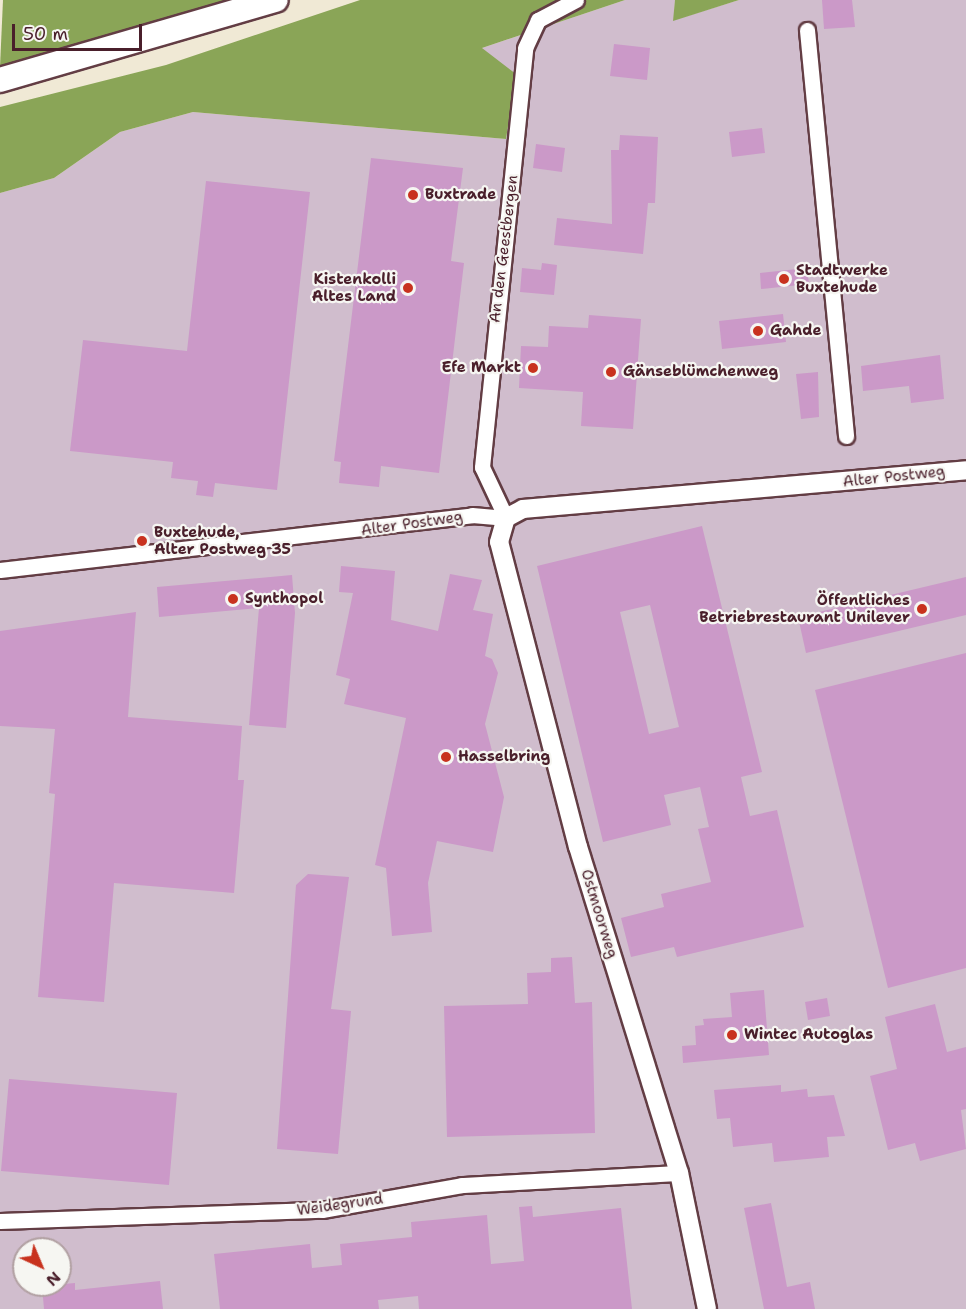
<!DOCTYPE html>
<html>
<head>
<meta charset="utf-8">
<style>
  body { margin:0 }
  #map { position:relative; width:966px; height:1309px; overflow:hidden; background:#f0e9d5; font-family:"Shantell Sans",sans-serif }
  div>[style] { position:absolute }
  .industrial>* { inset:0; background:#d0bdcd }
  .forest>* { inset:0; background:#8aa557 }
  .building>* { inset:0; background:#cb99c8 }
  .roads { filter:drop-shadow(2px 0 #633d44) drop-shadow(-2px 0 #633d44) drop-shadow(0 2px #633d44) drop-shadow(0 -2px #633d44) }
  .minor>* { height:15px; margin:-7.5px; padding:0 7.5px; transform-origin:7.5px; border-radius:7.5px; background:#fff }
  .tertiary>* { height:18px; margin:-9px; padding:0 9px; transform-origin:9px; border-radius:9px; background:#fff }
  .primary>* { height:24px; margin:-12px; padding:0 12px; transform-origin:12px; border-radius:12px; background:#fff }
  .dots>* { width:16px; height:16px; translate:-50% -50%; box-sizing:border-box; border:3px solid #f6f6f2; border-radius:50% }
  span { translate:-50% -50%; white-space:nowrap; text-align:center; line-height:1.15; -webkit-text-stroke:4.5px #f6f6f2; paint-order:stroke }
  .poi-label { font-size:15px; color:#4a1f2b; font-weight:700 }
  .left { translate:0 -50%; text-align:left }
  .right { translate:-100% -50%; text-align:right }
  .street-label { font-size:15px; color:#4a1f2b }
  .north { position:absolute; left:12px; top:1237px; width:60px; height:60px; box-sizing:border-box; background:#f6f6f2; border:2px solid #b1a0a2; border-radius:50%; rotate:136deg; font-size:16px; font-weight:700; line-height:24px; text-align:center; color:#4a1f2b }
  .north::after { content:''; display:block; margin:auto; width:21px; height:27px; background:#c8321e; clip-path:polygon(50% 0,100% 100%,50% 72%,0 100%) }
  .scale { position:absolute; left:12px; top:24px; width:130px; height:27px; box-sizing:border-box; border:3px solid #4a1f2b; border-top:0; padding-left:8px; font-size:18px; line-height:21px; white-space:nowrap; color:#4a1f2b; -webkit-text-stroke:4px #f6f6f2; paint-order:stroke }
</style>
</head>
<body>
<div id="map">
  <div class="industrial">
    <i style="clip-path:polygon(evenodd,625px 0,675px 0,674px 20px,739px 0,966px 0,966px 1309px,0 1309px,0 193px,54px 178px,120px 132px,193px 112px,506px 139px,482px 48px,625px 0,24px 1249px,60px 1249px,60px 1285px,24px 1285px,24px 1249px)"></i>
  </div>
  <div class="forest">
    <i style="clip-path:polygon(3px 0,229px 0,0 67px)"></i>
    <i style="clip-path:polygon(360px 0,625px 0,482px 48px,516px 74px,506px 139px,193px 112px,120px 132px,54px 178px,0 193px,0 107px,166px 65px)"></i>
    <i style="clip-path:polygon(675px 0,739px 0,673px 21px)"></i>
  </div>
  <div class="building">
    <i style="clip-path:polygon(822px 0,852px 0,855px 27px,824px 29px)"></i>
    <i style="clip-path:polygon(614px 44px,650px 48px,647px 80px,610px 76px)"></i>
    <i style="clip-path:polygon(762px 128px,765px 153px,732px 157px,729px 132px)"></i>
    <i style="clip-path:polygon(620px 135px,658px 137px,655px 203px,648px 203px,643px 254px,554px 245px,557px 218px,612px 224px,611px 150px,619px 150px)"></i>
    <i style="clip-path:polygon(536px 144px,565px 148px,562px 172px,533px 168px)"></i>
    <i style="clip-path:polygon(371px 158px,463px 168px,451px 261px,464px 263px,439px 473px,381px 466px,379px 487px,339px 483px,341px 462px,334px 461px)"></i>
    <i style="clip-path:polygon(206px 181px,310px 192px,277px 490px,215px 483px,213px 497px,196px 495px,198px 481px,171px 478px,173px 462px,70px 451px,83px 340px,187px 351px)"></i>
    <i style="clip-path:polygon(542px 263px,557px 265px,554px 295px,520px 292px,522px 268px,541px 270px)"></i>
    <i style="clip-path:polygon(807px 268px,809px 284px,761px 289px,760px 273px)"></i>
    <i style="clip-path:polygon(783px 314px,786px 342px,722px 349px,719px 321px)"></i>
    <i style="clip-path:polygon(589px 315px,641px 319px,633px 429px,581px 426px,583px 392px,519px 388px,521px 346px,548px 347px,549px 326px,588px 328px)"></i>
    <i style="clip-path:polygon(940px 355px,944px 399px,911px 403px,909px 386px,863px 391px,861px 366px)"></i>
    <i style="clip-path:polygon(818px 372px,819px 417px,801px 419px,796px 374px)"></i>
    <i style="clip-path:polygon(evenodd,702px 526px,762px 772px,741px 777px,750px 816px,777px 810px,804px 927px,677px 957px,674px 947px,631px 957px,621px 918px,664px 907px,661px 894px,711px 882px,698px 829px,709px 827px,700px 787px,664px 795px,671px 825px,603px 842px,537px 566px,702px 526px,650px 605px,679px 727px,649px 734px,620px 612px,650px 605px)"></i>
    <i style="clip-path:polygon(341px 566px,395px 571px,391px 620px,438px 631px,450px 574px,482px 580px,473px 610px,493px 614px,485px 656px,492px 659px,498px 673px,485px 724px,504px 797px,493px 852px,437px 841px,428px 883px,432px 932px,392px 936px,386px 868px,375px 865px,406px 718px,344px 704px,350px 679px,336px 675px,353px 593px,339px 592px)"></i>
    <i style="clip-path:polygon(292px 575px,295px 613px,286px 728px,249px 725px,259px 608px,159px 617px,157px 587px)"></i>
    <i style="clip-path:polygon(966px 577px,966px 615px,806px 653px,798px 617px)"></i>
    <i style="clip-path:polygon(136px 612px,128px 717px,242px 726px,238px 780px,244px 780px,234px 893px,114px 883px,104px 1002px,38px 997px,55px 794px,49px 793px,55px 729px,0 726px,0 631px)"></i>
    <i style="clip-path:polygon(966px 653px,966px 968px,888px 988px,815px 690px)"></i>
    <i style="clip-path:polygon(308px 874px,349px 877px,331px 1009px,351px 1011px,338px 1154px,277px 1149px,296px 885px)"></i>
    <i style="clip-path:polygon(572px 957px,575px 1003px,592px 1002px,595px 1133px,447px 1137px,444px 1006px,528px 1004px,527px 973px,551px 972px,551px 958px)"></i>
    <i style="clip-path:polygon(764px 990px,769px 1055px,683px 1063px,682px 1046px,696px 1045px,695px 1026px,704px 1025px,703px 1019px,732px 1017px,730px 993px)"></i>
    <i style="clip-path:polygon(827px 998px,830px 1016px,808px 1020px,805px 1002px)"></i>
    <i style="clip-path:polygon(935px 1004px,947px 1052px,966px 1047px,966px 1109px,961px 1110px,966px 1149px,920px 1161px,915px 1143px,888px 1150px,870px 1076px,897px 1069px,885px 1017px)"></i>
    <i style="clip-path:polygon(9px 1079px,177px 1093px,169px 1185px,1px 1171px)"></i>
    <i style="clip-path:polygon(781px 1085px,781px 1092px,807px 1089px,808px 1097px,834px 1095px,845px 1136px,827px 1137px,829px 1157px,774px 1162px,772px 1143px,733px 1147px,730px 1118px,717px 1119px,714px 1090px)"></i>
    <i style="clip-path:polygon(771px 1203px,787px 1287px,810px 1282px,815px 1309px,764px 1309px,744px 1208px)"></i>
    <i style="clip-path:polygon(532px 1206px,533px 1217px,621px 1208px,632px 1309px,419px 1309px,418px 1296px,378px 1300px,379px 1309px,220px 1309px,214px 1254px,310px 1244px,312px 1268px,342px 1265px,340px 1244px,412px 1237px,411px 1222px,487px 1215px,491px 1264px,524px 1261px,519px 1207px)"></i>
    <i style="clip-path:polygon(160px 1281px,163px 1309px,44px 1309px,42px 1286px,75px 1283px,75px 1290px)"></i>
  </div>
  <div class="roads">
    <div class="minor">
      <i style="left:807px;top:30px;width:408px;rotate:84.5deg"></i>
      <i style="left:506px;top:518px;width:56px;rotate:-115.2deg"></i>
      <i style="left:482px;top:467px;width:421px;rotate:-84.1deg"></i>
      <i style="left:525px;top:48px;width:31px;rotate:-65deg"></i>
      <i style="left:538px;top:20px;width:43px;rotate:-27.8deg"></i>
      <i style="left:0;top:570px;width:475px;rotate:-6.6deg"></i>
      <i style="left:472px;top:515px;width:34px;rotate:5deg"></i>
      <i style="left:0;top:1221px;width:322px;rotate:-2deg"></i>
      <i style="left:322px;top:1210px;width:142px;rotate:-10.1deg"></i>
      <i style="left:462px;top:1185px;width:217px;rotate:-3.2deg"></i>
    </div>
    <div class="tertiary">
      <i style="left:707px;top:1309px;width:139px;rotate:-101.6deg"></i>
      <i style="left:679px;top:1173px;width:341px;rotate:-107.2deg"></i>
      <i style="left:578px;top:847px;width:315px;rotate:-104.5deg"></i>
      <i style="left:499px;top:542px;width:25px;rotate:-74deg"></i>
      <i style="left:506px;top:518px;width:19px;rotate:-28deg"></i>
      <i style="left:523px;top:509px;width:445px;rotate:-5deg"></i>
    </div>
    <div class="primary">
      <i style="left:0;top:80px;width:287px;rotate:-16.2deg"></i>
    </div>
  </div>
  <div class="dots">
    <i style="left:413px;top:195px;background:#c8321e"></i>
    <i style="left:784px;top:279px;background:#c8321e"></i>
    <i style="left:408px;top:288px;background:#c8321e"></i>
    <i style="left:758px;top:331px;background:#c8321e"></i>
    <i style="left:533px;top:368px;background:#c8321e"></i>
    <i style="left:611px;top:372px;background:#c8321e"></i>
    <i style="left:142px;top:541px;background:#c8321e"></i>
    <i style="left:233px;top:599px;background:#c8321e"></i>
    <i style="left:922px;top:609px;background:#c8321e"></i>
    <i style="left:446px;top:757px;background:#c8321e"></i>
    <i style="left:732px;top:1035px;background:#c8321e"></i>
  </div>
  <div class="poi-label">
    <span class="left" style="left:425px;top:195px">Buxtrade</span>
    <span class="left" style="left:796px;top:279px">Stadtwerke<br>Buxtehude</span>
    <span class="right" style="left:396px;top:288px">Kistenkolli<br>Altes Land</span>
    <span class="left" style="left:770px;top:331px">Gahde</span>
    <span class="right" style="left:521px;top:368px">Efe Markt</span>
    <span class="left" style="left:623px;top:372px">Gänseblümchenweg</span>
    <span class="left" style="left:154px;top:541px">Buxtehude,<br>Alter Postweg 35</span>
    <span class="left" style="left:245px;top:599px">Synthopol</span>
    <span class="right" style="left:910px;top:609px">Öffentliches<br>Betriebrestaurant Unilever</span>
    <span class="left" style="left:458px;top:757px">Hasselbring</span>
    <span class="left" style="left:744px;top:1035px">Wintec Autoglas</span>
  </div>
  <div class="street-label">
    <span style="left:504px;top:249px;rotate:-83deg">An den Geestbergen</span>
    <span style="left:894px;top:477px;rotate:-6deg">Alter Postweg</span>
    <span style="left:412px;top:524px;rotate:-8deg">Alter Postweg</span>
    <span style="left:599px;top:914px;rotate:73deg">Ostmoorweg</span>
    <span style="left:340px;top:1205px;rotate:-8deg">Weidegrund</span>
  </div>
  <div class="north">N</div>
  <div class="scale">50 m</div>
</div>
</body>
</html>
